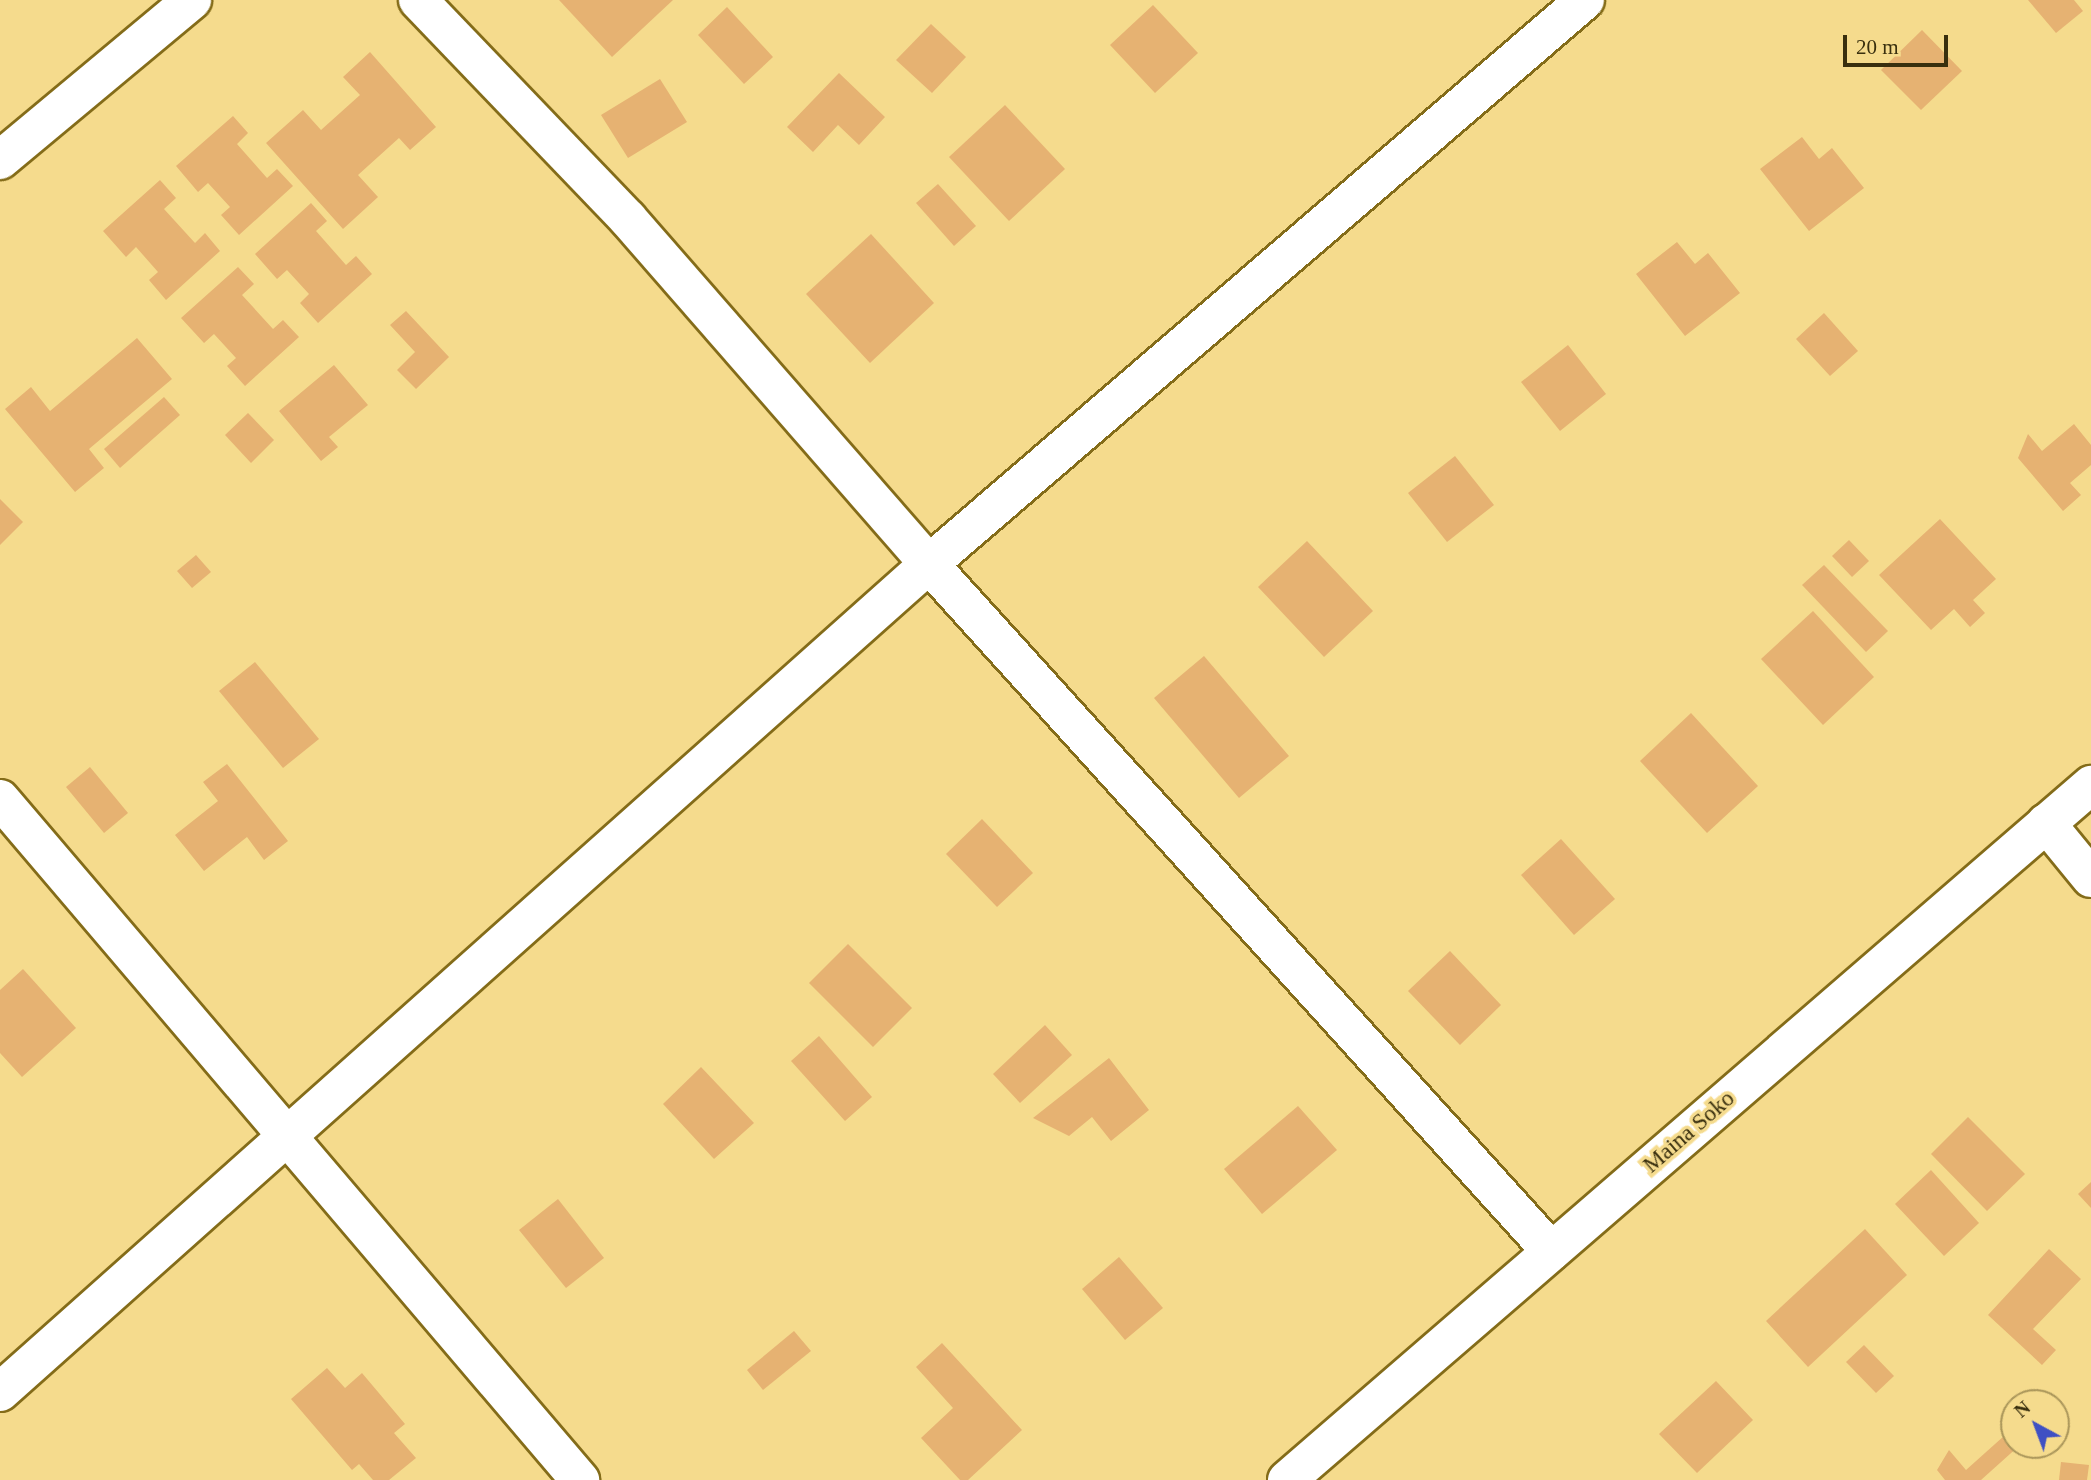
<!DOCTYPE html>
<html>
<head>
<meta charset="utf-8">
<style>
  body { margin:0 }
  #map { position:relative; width:2091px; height:1480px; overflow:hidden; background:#f5db8d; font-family:"Times New Roman",serif }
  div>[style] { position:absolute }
  .building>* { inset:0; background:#e6b272 }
  .roads { filter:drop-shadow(2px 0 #846c19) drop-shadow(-2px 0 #846c19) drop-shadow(0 2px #846c19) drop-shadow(0 -2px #846c19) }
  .street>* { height:38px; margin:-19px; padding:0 19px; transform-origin:19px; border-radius:19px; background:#fff }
  .secondary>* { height:38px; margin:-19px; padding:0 19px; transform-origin:19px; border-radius:19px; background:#fff }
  span { translate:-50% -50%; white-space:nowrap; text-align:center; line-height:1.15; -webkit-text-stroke:7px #f5db8d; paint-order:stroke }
  .street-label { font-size:23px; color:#392f0e }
  .north { position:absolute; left:2000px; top:1389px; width:70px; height:70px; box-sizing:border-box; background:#f5db8d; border:2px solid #aa965a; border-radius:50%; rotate:319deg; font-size:19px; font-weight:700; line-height:28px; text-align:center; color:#392f0e }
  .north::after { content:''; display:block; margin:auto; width:24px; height:32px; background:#3f50c3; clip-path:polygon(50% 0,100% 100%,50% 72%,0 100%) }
  .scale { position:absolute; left:1843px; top:35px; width:105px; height:32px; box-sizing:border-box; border:4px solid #392f0e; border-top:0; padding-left:9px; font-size:21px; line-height:24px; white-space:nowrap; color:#392f0e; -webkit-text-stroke:5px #f5db8d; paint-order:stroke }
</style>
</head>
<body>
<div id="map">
  <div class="building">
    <i style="clip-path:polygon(559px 0,673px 0,612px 57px)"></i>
    <i style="clip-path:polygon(2028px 0,2074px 0,2083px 11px,2056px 33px)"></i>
    <i style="clip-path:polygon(1153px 5px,1198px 53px,1155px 93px,1110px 45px)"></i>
    <i style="clip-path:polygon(727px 7px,773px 57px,744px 84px,698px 35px)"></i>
    <i style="clip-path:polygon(931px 24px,966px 57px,932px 93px,896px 60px)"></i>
    <i style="clip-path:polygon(1922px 30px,1962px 71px,1921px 110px,1881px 70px)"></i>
    <i style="clip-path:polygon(370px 52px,436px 127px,410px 150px,399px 138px,358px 175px,378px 197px,343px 229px,266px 143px,303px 110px,321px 130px,360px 95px,343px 77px)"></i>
    <i style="clip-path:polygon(839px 73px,885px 117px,859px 145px,838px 125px,813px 152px,787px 127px)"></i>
    <i style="clip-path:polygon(660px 79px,687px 122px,628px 158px,601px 115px)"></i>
    <i style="clip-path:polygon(1005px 105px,1065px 169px,1009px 221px,949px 157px)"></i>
    <i style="clip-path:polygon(233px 116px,248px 133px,237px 144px,267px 178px,277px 169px,293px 186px,239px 235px,221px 215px,230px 207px,208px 183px,198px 192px,176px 166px)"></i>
    <i style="clip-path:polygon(1802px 137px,1819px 159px,1832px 148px,1864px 188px,1809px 231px,1760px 169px)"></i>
    <i style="clip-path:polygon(160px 180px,176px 198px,164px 209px,195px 243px,205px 233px,220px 251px,166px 300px,149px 280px,158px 272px,136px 247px,126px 257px,103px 231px)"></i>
    <i style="clip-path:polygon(938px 184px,976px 226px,954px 246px,916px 203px)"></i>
    <i style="clip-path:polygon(311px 203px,327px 221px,316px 231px,346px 265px,356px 256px,372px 274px,318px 323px,300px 303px,309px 294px,287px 270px,277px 279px,255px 254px)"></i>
    <i style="clip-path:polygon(871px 234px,934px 303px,870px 363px,806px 294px)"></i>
    <i style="clip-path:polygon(1677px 242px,1695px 264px,1708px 253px,1740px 293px,1685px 336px,1636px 274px)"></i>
    <i style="clip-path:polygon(238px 267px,254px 284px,242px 295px,273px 329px,283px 320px,299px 337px,245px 386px,227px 366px,236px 358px,214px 334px,204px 343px,181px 318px)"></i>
    <i style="clip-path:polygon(406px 311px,449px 357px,416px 389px,397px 370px,415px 352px,390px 325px)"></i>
    <i style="clip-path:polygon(1824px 313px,1858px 351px,1830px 376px,1796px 339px)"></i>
    <i style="clip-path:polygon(137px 338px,172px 379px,89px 449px,104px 468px,75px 492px,5px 409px,31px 387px,50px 411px)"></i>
    <i style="clip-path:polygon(1568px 345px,1606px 394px,1560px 431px,1521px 382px)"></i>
    <i style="clip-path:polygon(334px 365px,368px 405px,329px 437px,338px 447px,321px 461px,279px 411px)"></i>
    <i style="clip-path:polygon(164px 397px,180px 415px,120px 468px,104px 449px)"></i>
    <i style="clip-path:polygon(248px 413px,274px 440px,251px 463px,225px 435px)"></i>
    <i style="clip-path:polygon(2074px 424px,2091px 445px,2091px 465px,2070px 483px,2081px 495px,2063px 511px,2018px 458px,2028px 434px,2042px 451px)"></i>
    <i style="clip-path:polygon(1455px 456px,1494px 505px,1447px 542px,1408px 493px)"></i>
    <i style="clip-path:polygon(0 499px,23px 522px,0 545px)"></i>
    <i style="clip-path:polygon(1940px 519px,1996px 579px,1973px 600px,1985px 613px,1970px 627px,1954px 609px,1931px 630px,1879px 575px)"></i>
    <i style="clip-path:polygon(1849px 540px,1869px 561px,1852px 577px,1832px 556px)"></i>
    <i style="clip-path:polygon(1307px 541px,1373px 611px,1324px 657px,1258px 587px)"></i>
    <i style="clip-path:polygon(196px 555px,211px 572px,192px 588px,177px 571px)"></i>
    <i style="clip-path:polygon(1824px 565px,1888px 631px,1866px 652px,1802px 585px)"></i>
    <i style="clip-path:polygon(1813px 611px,1874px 677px,1823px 725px,1761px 659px)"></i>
    <i style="clip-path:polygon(1204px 656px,1289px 756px,1239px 798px,1154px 698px)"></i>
    <i style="clip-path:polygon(255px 662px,319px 739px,283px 768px,219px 691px)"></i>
    <i style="clip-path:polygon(1691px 713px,1758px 786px,1707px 833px,1640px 761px)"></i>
    <i style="clip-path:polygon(227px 764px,288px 841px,264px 860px,247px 837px,204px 871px,175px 835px,218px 801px,203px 782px)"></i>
    <i style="clip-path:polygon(90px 767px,128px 813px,104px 833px,66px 787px)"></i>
    <i style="clip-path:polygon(982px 819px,1033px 873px,997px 907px,946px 854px)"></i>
    <i style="clip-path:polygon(1561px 839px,1615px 899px,1574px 935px,1521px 875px)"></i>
    <i style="clip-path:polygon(848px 944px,912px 1008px,873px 1047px,809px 983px)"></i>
    <i style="clip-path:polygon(1450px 951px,1501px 1005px,1460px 1045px,1408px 991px)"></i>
    <i style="clip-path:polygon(23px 969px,76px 1028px,22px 1077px,0 1053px,0 990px)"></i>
    <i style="clip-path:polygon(1045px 1025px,1072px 1055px,1020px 1103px,993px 1074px)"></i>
    <i style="clip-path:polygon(819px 1036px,872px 1097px,845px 1121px,791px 1061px)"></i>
    <i style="clip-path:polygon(1109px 1058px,1149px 1110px,1111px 1141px,1092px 1117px,1069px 1136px,1033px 1118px)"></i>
    <i style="clip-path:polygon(701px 1067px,754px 1123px,714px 1159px,663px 1104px)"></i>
    <i style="clip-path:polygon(1298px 1106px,1337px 1150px,1262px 1214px,1224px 1169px)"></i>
    <i style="clip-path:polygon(1968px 1117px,2025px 1174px,1987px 1211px,1931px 1154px)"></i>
    <i style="clip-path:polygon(1931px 1170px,1979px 1223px,1944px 1256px,1895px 1204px)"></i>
    <i style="clip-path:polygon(2091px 1182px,2091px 1208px,2078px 1194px)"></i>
    <i style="clip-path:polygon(558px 1199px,604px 1258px,566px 1288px,519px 1230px)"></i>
    <i style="clip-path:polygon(1865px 1229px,1907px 1275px,1808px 1367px,1766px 1321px)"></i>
    <i style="clip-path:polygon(2049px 1249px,2081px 1279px,2033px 1329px,2056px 1350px,2042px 1365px,1988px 1315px)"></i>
    <i style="clip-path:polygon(1119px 1257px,1163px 1308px,1125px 1340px,1082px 1289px)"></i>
    <i style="clip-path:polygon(794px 1331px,811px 1351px,763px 1390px,747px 1370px)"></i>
    <i style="clip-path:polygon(942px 1343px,1022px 1430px,968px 1480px,960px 1480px,921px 1438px,953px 1408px,916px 1367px)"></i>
    <i style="clip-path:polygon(1864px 1345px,1894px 1376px,1876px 1393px,1846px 1362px)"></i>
    <i style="clip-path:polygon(327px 1368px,345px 1388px,362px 1373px,405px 1424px,394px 1433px,416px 1458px,389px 1480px,373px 1480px,359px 1464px,352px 1470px,291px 1399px)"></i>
    <i style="clip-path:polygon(1716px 1381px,1753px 1420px,1697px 1473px,1659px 1434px)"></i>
    <i style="clip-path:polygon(2014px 1427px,2014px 1445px,2020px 1445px,1981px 1480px,1945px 1480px,1937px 1470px,1949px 1450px,1966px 1470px)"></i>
    <i style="clip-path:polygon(2061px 1462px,2089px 1465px,2087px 1480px,2059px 1480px)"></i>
  </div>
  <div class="roads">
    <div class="street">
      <i style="left:418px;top:0;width:303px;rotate:46.2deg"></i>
      <i style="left:628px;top:219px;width:458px;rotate:48.9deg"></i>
      <i style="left:929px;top:564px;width:927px;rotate:47.84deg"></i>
      <i style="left:0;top:160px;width:250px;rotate:-39.8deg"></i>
      <i style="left:0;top:799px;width:895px;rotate:49.58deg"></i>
      <i style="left:2046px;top:823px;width:71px;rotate:50.7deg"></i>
      <i style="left:0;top:1392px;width:1244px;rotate:-41.71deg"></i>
      <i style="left:929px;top:564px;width:865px;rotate:-40.69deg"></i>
    </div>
    <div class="secondary">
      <i style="left:1287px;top:1480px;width:1063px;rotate:-40.84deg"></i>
    </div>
  </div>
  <div class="street-label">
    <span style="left:1689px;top:1132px;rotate:-41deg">Maina Soko</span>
  </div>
  <div class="north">N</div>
  <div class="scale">20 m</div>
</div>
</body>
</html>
